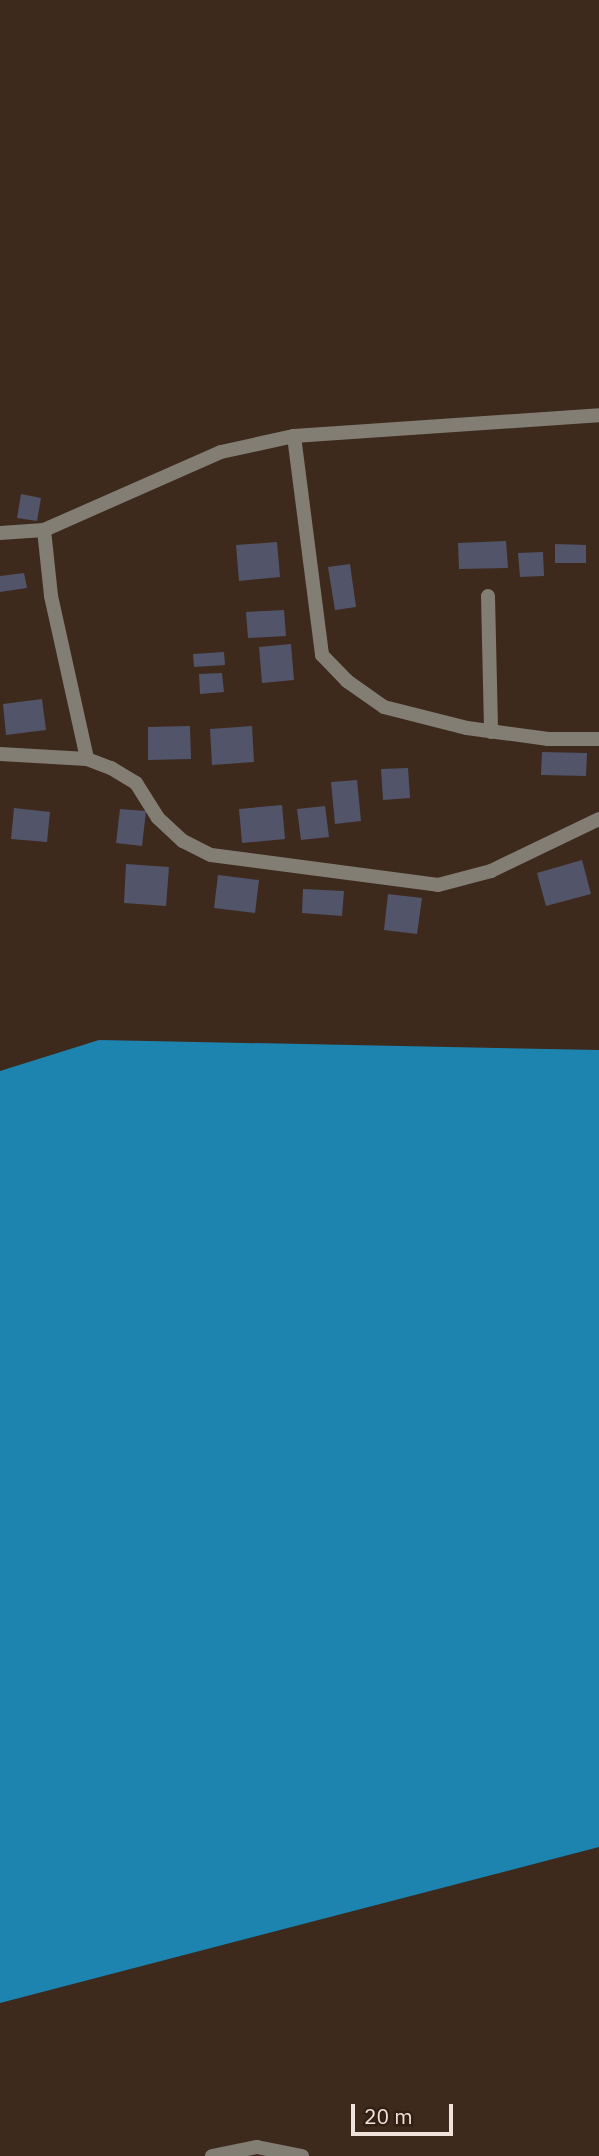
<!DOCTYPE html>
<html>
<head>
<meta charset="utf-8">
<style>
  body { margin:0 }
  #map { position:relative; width:599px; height:2156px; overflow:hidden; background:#3d2a1d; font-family:"IBM Plex Sans",sans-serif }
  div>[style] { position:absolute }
  .water>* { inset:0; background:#1d83af }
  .building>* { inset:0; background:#52546a }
  .minor>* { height:14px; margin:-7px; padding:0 7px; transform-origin:7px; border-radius:7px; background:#827e74 }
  span { translate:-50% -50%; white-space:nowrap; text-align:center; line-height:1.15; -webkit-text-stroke:6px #322014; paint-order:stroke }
  .scale { position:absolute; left:351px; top:2104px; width:102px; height:32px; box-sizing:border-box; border:4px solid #efe2da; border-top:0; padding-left:9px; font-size:21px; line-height:24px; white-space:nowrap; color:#efe2da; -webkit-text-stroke:5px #322014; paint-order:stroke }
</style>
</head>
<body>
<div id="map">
  <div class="water">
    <i style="clip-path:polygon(99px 1040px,599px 1050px,599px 1847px,0 2003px,0 1071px)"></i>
  </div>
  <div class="building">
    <i style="clip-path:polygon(21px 494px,41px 498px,37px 521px,17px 518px)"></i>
    <i style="clip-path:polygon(506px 541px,508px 568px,459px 569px,458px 543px)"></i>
    <i style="clip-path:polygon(277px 542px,280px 577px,239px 581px,236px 545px)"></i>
    <i style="clip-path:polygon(555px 544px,586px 545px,586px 563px,555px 563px)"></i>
    <i style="clip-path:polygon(543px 552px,544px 576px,520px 577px,518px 553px)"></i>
    <i style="clip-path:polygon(350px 564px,356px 607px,335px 610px,328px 567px)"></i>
    <i style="clip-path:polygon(24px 573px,27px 588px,0 592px,0 576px)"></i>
    <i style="clip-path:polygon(284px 610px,286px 636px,248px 638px,246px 612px)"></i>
    <i style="clip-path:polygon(291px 644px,294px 680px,262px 683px,259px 647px)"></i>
    <i style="clip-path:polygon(224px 652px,225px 665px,194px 667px,193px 654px)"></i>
    <i style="clip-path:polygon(222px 673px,224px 692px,200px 694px,199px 674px)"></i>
    <i style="clip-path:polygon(42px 699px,46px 730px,6px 735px,3px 704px)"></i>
    <i style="clip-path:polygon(190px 726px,191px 759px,148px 760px,148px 727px)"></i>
    <i style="clip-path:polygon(252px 726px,254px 762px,212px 765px,210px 729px)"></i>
    <i style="clip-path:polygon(542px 752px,587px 753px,586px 776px,541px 775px)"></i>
    <i style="clip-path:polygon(408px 768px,410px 798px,383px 800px,381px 769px)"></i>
    <i style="clip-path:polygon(357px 780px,361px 821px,335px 824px,331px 782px)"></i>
    <i style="clip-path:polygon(282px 805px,285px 839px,242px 843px,239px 809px)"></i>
    <i style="clip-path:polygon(325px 806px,329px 837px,301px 840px,297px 809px)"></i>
    <i style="clip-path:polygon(14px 808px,50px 812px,47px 842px,11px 839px)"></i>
    <i style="clip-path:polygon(120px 809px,146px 811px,142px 846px,116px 843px)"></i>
    <i style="clip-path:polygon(582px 860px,591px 894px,546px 906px,537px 873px)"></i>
    <i style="clip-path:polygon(126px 864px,169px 867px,166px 906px,124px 903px)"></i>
    <i style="clip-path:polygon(218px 875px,259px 880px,255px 913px,214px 908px)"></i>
    <i style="clip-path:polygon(303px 889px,344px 891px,342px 916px,302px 913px)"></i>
    <i style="clip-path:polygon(388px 894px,422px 898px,417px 934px,384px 930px)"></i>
  </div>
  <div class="minor">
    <i style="left:294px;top:436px;width:221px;rotate:82.7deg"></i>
    <i style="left:322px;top:655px;width:36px;rotate:46deg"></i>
    <i style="left:347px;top:681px;width:45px;rotate:35.1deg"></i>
    <i style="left:384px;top:707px;width:86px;rotate:14.2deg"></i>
    <i style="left:467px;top:728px;width:82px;rotate:7.7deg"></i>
    <i style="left:548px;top:739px;width:51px"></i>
    <i style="left:44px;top:530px;width:66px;rotate:83.9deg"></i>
    <i style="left:51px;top:596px;width:167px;rotate:77.5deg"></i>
    <i style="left:0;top:533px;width:44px;rotate:-3.9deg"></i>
    <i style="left:44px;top:530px;width:193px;rotate:-23.8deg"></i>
    <i style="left:221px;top:452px;width:75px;rotate:-12.4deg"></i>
    <i style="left:294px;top:436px;width:306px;rotate:-3.9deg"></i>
    <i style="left:488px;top:596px;width:136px;rotate:88.7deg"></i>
    <i style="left:0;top:754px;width:87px;rotate:3.3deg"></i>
    <i style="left:87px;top:759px;width:26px;rotate:21deg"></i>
    <i style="left:111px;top:768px;width:29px;rotate:31deg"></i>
    <i style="left:136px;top:783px;width:41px;rotate:57.8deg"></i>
    <i style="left:158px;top:818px;width:34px;rotate:43deg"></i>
    <i style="left:183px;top:841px;width:31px;rotate:27deg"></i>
    <i style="left:211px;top:855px;width:229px;rotate:7.5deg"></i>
    <i style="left:438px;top:885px;width:55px;rotate:-14.8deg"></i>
    <i style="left:491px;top:871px;width:120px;rotate:-25.7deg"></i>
    <i style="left:212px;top:2156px;width:46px;rotate:-11.3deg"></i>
    <i style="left:257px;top:2147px;width:46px;rotate:11.3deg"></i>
  </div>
  <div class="scale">20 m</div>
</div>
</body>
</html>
